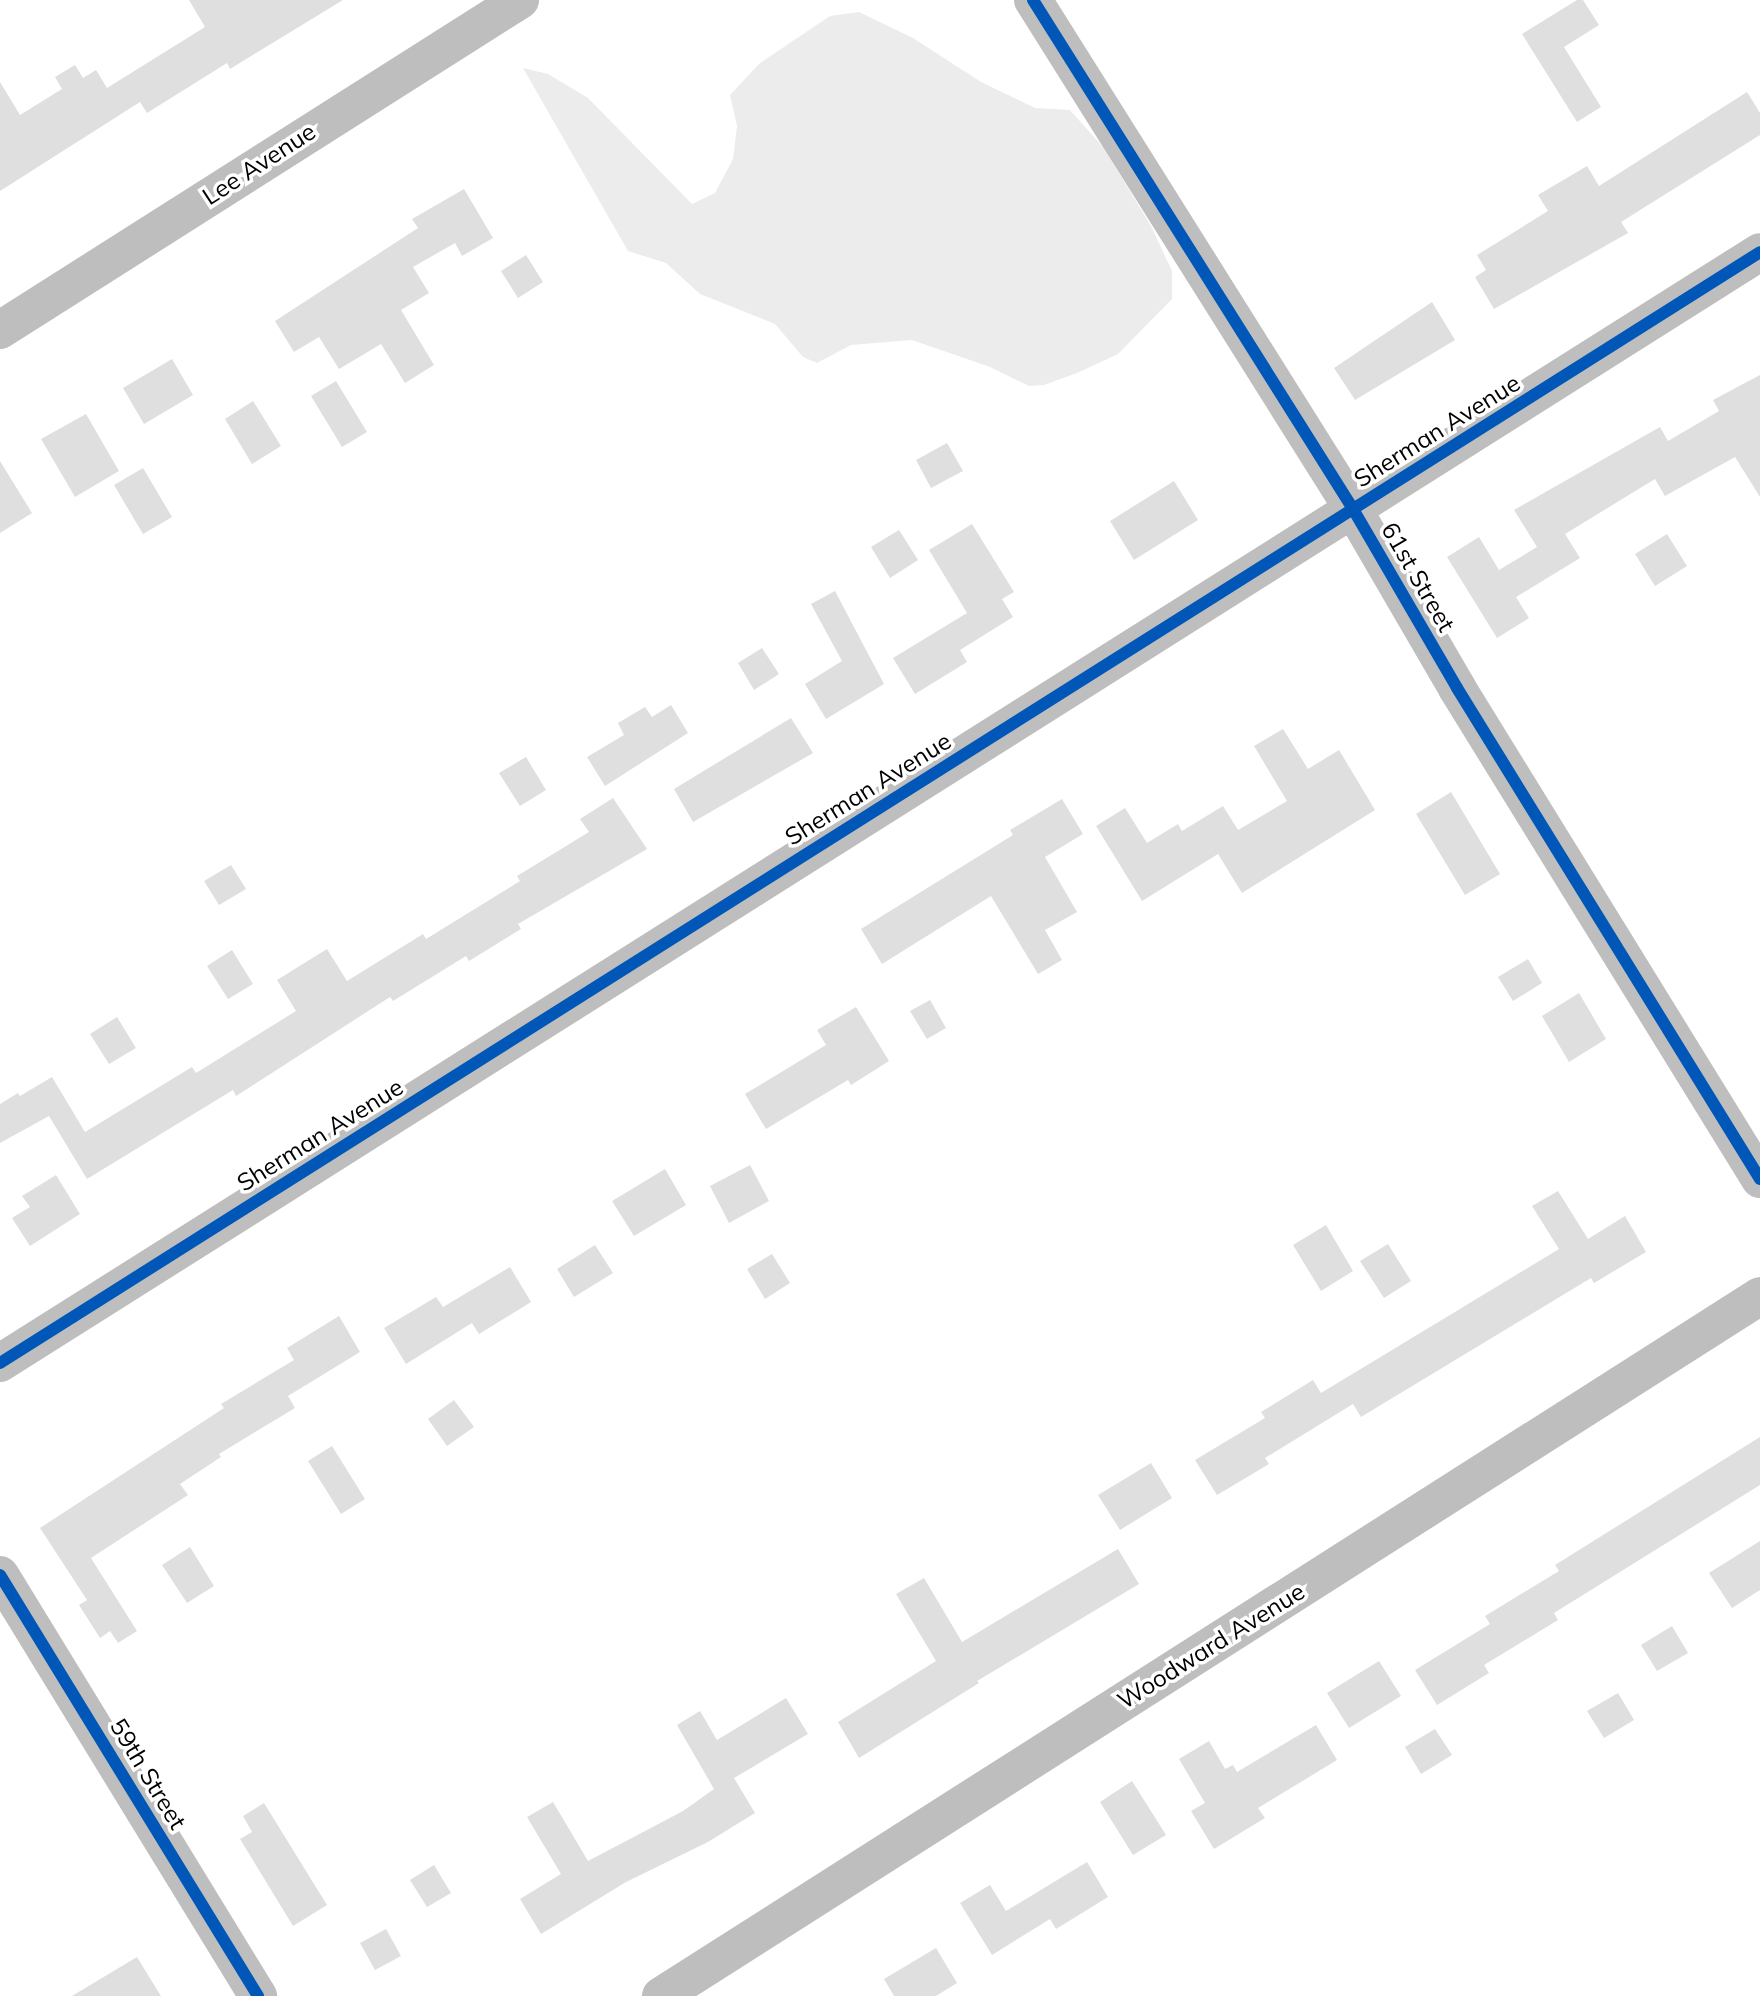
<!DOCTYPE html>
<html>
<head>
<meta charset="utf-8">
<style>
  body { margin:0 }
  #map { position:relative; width:1760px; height:1996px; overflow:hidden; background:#fff; font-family:Mulish,sans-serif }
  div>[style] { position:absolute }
  .green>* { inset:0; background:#ececec }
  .building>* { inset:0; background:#dfdfdf }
  .minor>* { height:38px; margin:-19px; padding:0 19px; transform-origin:19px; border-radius:19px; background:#bebebe }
  .cycleway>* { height:12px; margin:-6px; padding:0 6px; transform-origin:6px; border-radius:6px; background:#0057b8 }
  span { translate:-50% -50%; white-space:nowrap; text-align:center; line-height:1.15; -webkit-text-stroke:7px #fff; paint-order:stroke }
  .street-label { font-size:24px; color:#000 }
</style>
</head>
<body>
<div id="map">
  <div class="green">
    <i style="clip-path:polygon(859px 12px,913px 38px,981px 82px,1035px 108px,1070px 110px,1103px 147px,1151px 226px,1172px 271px,1172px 299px,1118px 354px,1077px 373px,1044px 385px,1029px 386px,990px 367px,912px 340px,851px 345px,817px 363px,803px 357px,775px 324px,700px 294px,666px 263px,628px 251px,523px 68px,548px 74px,588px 98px,692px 204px,715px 193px,733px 159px,737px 126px,730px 95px,760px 63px,830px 16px)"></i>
  </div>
  <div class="building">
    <i style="clip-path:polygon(189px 0,343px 0,230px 69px,227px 63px,147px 113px,140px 102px,0 191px,0 82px,20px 115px,62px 89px,55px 77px,75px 65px,83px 78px,96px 70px,107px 88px,205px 27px)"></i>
    <i style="clip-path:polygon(1577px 0,1583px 0,1599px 25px,1564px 47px,1601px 107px,1577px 122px,1522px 34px)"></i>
    <i style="clip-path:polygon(1747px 92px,1760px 113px,1760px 135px,1621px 222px,1628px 233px,1494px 309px,1475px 277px,1486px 270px,1477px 255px,1548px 211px,1538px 195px,1587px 166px,1599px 186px)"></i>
    <i style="clip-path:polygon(464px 189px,493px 238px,462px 256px,455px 243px,413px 267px,429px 293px,401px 310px,434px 365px,405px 383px,381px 344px,339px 369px,319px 337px,294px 352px,275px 321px,418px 228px,412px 219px)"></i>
    <i style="clip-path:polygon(526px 255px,543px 282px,518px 298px,501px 271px)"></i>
    <i style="clip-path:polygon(1432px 302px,1455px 340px,1355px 400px,1334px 368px)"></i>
    <i style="clip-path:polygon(172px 359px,193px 395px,144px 424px,123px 388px)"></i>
    <i style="clip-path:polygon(1760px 375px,1760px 497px,1735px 457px,1665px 496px,1655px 479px,1565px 534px,1580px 558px,1516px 597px,1529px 618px,1497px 638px,1447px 557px,1479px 537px,1499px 570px,1537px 547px,1514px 510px,1660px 427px,1668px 441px,1719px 411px,1713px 400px)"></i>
    <i style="clip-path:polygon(336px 381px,367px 432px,342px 447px,311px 396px)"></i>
    <i style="clip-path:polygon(253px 401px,281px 446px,252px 464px,225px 419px)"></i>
    <i style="clip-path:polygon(86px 414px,119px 471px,75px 497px,41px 439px)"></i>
    <i style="clip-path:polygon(947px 443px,963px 471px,931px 488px,916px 460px)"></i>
    <i style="clip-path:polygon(0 461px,32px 513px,0 533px)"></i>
    <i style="clip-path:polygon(143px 468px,172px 517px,143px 534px,114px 485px)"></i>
    <i style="clip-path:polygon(1174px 481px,1198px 520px,1134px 560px,1110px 521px)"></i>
    <i style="clip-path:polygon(972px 524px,1014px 592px,1002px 599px,1013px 617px,960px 650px,967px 662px,915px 694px,893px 658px,967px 613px,929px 550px)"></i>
    <i style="clip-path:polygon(899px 530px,918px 560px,890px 578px,871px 547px)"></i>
    <i style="clip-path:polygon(1667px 534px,1687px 566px,1655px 586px,1635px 554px)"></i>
    <i style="clip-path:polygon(835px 591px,884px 684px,826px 719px,805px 684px,842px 661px,811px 604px)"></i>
    <i style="clip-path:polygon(762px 648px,779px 674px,754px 690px,738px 663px)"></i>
    <i style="clip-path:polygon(671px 705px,688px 733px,605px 786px,587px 757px,624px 735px,618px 723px,645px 707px,652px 717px)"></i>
    <i style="clip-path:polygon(791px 718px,813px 753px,693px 822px,674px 789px)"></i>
    <i style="clip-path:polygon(1283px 729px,1308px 769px,1339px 750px,1375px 810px,1242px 893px,1218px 854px,1142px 901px,1096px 826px,1125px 808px,1147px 843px,1178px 824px,1182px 831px,1223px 806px,1238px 830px,1287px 801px,1254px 746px)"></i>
    <i style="clip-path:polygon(526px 757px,546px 790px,520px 806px,499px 773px)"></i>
    <i style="clip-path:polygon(1451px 792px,1500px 874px,1465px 895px,1416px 814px)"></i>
    <i style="clip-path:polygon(613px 798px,647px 849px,518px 924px,521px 929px,469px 961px,466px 956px,393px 1001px,390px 997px,236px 1096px,233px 1090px,87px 1179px,49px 1116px,0 1143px,0 1104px,18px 1093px,20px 1096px,52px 1077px,85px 1132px,192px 1067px,196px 1073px,296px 1011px,277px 980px,327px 949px,347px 981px,423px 934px,426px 939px,520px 881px,517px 876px,589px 832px,580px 819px)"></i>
    <i style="clip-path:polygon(1062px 799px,1083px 834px,1045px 857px,1077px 912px,1045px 930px,1062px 960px,1038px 974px,991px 896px,882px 964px,861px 929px,1013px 835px,1010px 830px)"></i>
    <i style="clip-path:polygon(231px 865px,246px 889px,219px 905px,204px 881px)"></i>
    <i style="clip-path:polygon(232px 950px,253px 984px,228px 999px,207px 966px)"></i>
    <i style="clip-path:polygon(1528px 959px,1542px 983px,1513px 1001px,1498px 977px)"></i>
    <i style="clip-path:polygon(1579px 993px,1606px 1039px,1569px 1062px,1542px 1016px)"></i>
    <i style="clip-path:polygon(930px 1000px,946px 1028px,927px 1039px,910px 1011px)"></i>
    <i style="clip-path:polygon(856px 1007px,889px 1061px,851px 1085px,848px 1080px,766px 1129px,745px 1094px,826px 1045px,817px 1030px)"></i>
    <i style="clip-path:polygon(117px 1017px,136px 1048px,109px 1064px,90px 1034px)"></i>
    <i style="clip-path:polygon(750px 1165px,769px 1201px,729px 1223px,710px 1186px)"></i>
    <i style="clip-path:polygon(665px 1169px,686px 1205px,634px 1236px,612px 1201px)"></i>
    <i style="clip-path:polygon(56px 1175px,80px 1214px,30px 1246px,12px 1218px,30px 1207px,22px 1196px)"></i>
    <i style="clip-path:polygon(1558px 1191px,1588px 1239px,1625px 1216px,1646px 1252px,1594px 1283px,1591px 1278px,1361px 1417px,1353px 1404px,1265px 1458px,1269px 1464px,1217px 1495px,1195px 1460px,1265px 1418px,1261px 1412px,1313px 1380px,1321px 1393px,1559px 1249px,1532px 1206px)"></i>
    <i style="clip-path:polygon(1326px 1225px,1353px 1271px,1321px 1291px,1293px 1245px)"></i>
    <i style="clip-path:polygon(1388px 1244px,1411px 1281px,1384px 1298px,1360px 1261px)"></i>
    <i style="clip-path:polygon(595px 1245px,613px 1273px,574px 1297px,557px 1269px)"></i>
    <i style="clip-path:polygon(772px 1254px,790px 1283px,765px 1299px,747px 1269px)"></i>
    <i style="clip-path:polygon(510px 1267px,531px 1302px,479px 1334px,472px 1323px,406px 1364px,384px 1328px,436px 1297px,443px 1307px)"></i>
    <i style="clip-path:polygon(339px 1316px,360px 1352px,288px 1396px,295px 1408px,219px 1454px,221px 1457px,180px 1484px,188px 1495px,91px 1558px,137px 1631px,118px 1643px,110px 1631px,100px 1638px,79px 1605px,87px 1600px,40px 1528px,224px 1408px,221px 1404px,294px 1360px,287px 1348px)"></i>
    <i style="clip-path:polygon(454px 1400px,474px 1427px,447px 1446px,428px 1419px)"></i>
    <i style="clip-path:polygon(1760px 1437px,1760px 1485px,1554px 1613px,1558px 1620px,1484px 1665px,1489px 1673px,1437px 1705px,1415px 1670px,1490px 1624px,1485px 1616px,1559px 1571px,1555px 1565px)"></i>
    <i style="clip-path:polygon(332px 1446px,365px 1499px,341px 1514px,308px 1461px)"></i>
    <i style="clip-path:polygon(1151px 1463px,1172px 1498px,1120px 1530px,1098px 1495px)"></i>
    <i style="clip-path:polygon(1760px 1541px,1760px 1590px,1732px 1608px,1709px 1573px)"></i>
    <i style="clip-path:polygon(190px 1547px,214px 1586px,187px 1603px,162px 1565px)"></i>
    <i style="clip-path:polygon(1118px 1549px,1139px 1584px,977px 1681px,979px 1683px,859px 1758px,838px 1722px,936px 1661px,896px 1594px,924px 1578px,962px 1642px)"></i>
    <i style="clip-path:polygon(1672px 1626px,1688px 1653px,1657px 1671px,1641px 1645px)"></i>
    <i style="clip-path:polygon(1379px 1661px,1401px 1696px,1349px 1728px,1327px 1693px)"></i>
    <i style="clip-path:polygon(1618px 1693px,1634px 1720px,1604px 1738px,1587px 1711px)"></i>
    <i style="clip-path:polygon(786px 1698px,808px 1734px,734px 1778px,755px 1813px,708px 1842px,626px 1882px,541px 1934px,520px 1899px,561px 1874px,527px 1817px,553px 1802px,588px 1861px,683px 1811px,714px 1789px,677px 1725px,700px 1711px,717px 1740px)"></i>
    <i style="clip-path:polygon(1316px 1725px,1337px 1760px,1258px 1808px,1265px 1818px,1214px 1849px,1191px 1811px,1205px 1803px,1179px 1759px,1209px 1741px,1225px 1769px,1233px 1765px,1237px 1772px)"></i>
    <i style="clip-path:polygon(1435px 1729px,1452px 1755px,1421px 1774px,1405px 1747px)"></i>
    <i style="clip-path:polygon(1132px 1781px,1166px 1835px,1133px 1855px,1100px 1802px)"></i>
    <i style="clip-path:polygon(264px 1803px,327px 1905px,293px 1926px,240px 1839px,252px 1832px,243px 1816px)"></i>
    <i style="clip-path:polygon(1087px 1862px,1108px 1897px,1056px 1929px,1050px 1919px,992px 1955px,960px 1903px,990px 1885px,1006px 1911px)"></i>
    <i style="clip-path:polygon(434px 1865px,451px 1893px,427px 1907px,410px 1880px)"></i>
    <i style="clip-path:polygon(386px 1929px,401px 1956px,375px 1970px,360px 1943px)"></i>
    <i style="clip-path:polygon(936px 1948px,957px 1983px,936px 1996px,894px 1996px,884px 1979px)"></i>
    <i style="clip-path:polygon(137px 1957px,161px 1996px,72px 1996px)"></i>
  </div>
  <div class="minor">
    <i style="left:1033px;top:0;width:601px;rotate:57.84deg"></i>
    <i style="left:1353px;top:509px;width:207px;rotate:59.8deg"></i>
    <i style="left:1457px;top:688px;width:577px;rotate:58.32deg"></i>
    <i style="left:0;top:330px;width:616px;rotate:-32.4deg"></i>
    <i style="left:0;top:1363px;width:2081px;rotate:-32.26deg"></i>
    <i style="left:0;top:1575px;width:494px;rotate:58.5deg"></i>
    <i style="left:661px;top:1996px;width:1303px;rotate:-32.49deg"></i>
  </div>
  <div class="cycleway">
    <i style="left:1033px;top:0;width:601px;rotate:57.84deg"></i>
    <i style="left:1353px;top:509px;width:207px;rotate:59.8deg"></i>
    <i style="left:1457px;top:688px;width:577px;rotate:58.32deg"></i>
    <i style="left:0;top:1363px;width:2081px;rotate:-32.26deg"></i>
    <i style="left:0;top:1575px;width:494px;rotate:58.5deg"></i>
  </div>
  <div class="street-label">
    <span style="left:259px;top:164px;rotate:-33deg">Lee Avenue</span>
    <span style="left:1437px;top:431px;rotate:-32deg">Sherman Avenue</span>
    <span style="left:1418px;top:577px;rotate:60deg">61st Street</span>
    <span style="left:868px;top:789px;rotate:-32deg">Sherman Avenue</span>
    <span style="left:320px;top:1135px;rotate:-32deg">Sherman Avenue</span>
    <span style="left:1211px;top:1646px;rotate:-32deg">Woodward Avenue</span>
    <span style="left:148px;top:1774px;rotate:59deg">59th Street</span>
  </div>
</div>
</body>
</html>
